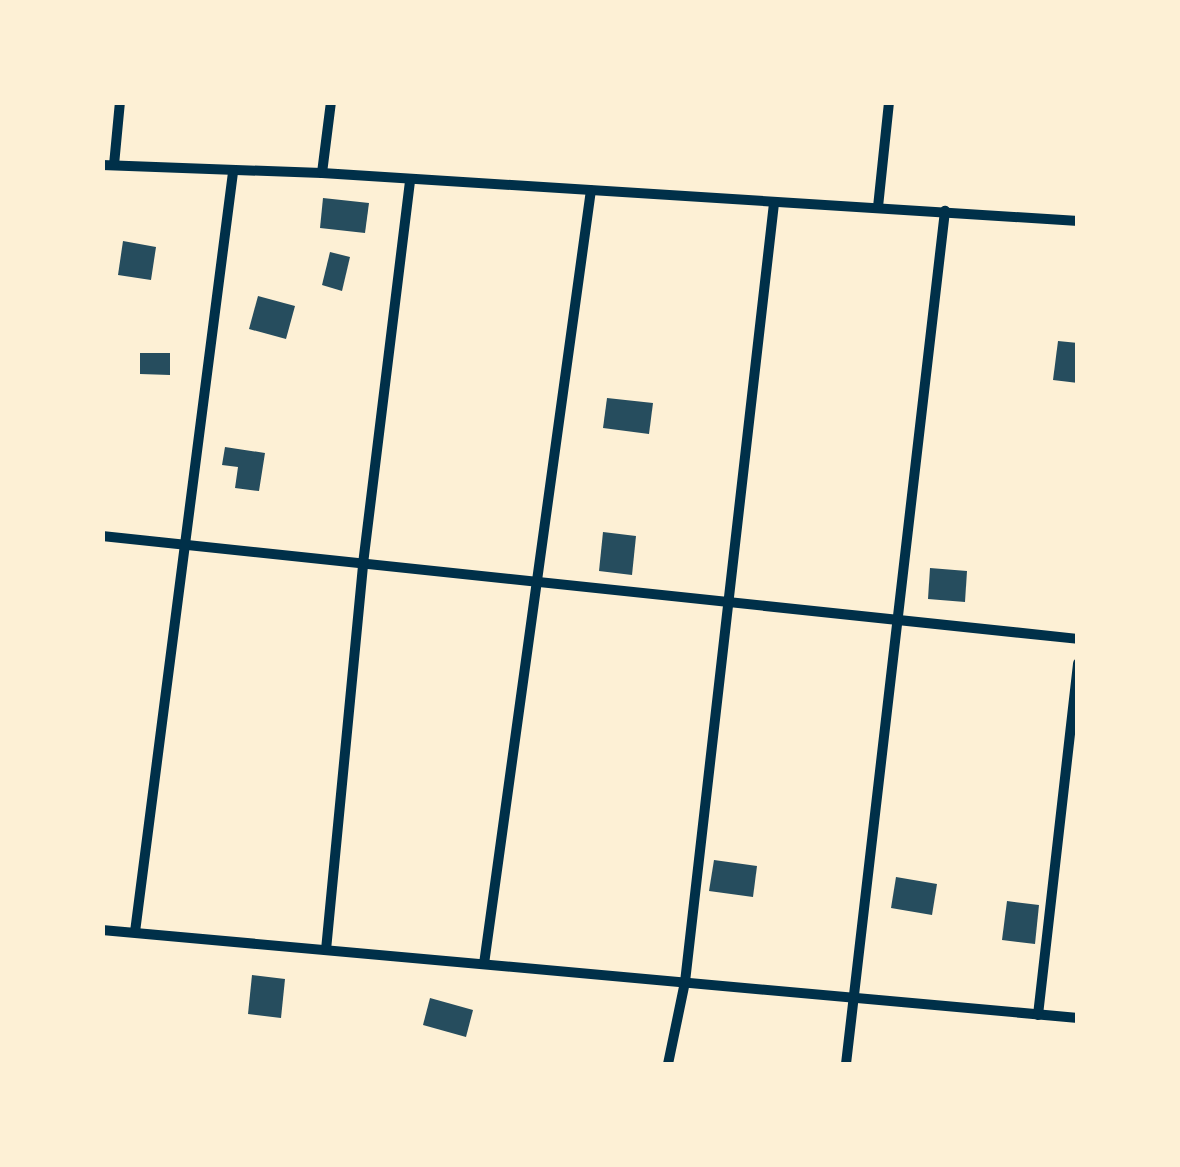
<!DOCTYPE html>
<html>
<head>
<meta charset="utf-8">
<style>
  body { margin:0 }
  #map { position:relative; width:1180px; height:1167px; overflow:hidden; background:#fdf0d5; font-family:Inter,sans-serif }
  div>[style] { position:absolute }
  .building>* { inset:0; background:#264d5e }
  .minor>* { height:10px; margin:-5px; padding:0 5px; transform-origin:5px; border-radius:5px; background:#003049 }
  span { translate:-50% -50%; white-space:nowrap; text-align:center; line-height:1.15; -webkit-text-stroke:8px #fdf0d5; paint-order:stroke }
  .frame { position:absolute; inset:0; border:105px solid #fdf0d5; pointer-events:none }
</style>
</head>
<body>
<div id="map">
  <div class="building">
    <i style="clip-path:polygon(323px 198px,369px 203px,365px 233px,320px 228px)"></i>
    <i style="clip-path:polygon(123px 241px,156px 247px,151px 280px,118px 275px)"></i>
    <i style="clip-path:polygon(330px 252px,350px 257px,342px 291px,322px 285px)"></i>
    <i style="clip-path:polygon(258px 296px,295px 306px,286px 339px,249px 329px)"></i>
    <i style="clip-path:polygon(1058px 341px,1078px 343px,1078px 383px,1053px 380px)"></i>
    <i style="clip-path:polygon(140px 353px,170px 353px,170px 375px,140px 374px)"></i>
    <i style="clip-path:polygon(607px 398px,653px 403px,649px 434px,603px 428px)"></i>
    <i style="clip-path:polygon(225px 447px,265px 453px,259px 491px,235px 488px,238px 467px,222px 465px)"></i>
    <i style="clip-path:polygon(603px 532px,636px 536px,632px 575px,599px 571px)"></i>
    <i style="clip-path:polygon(930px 568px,967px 571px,965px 602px,928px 599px)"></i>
    <i style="clip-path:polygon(714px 860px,757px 866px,753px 897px,709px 891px)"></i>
    <i style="clip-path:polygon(896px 877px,937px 884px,932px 915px,891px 908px)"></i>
    <i style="clip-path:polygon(1007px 901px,1039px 905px,1035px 944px,1002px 940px)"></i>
    <i style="clip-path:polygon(252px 975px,285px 979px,281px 1018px,248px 1014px)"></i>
    <i style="clip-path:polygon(430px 998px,473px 1010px,466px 1037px,423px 1025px)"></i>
  </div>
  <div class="minor">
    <i style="left:102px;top:165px;width:220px;rotate:2.1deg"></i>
    <i style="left:322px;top:173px;width:758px;rotate:3.63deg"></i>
    <i style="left:114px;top:165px;width:63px;rotate:-84.6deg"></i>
    <i style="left:322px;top:173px;width:72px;rotate:-82.8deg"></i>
    <i style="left:878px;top:207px;width:106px;rotate:-84deg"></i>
    <i style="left:102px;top:536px;width:981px;rotate:6.02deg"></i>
    <i style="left:102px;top:930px;width:980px;rotate:5.15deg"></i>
    <i style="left:135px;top:932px;width:766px;rotate:-82.65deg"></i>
    <i style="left:326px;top:950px;width:388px;rotate:-84.5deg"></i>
    <i style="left:363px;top:564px;width:388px;rotate:-83deg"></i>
    <i style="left:484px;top:964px;width:781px;rotate:-82.13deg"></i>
    <i style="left:1038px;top:1015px;width:354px;rotate:-83.5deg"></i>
    <i style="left:668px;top:1064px;width:84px;rotate:-78.3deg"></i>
    <i style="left:685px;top:982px;width:784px;rotate:-83.48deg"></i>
    <i style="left:846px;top:1064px;width:859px;rotate:-83.38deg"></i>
  </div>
  <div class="frame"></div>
</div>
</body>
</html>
